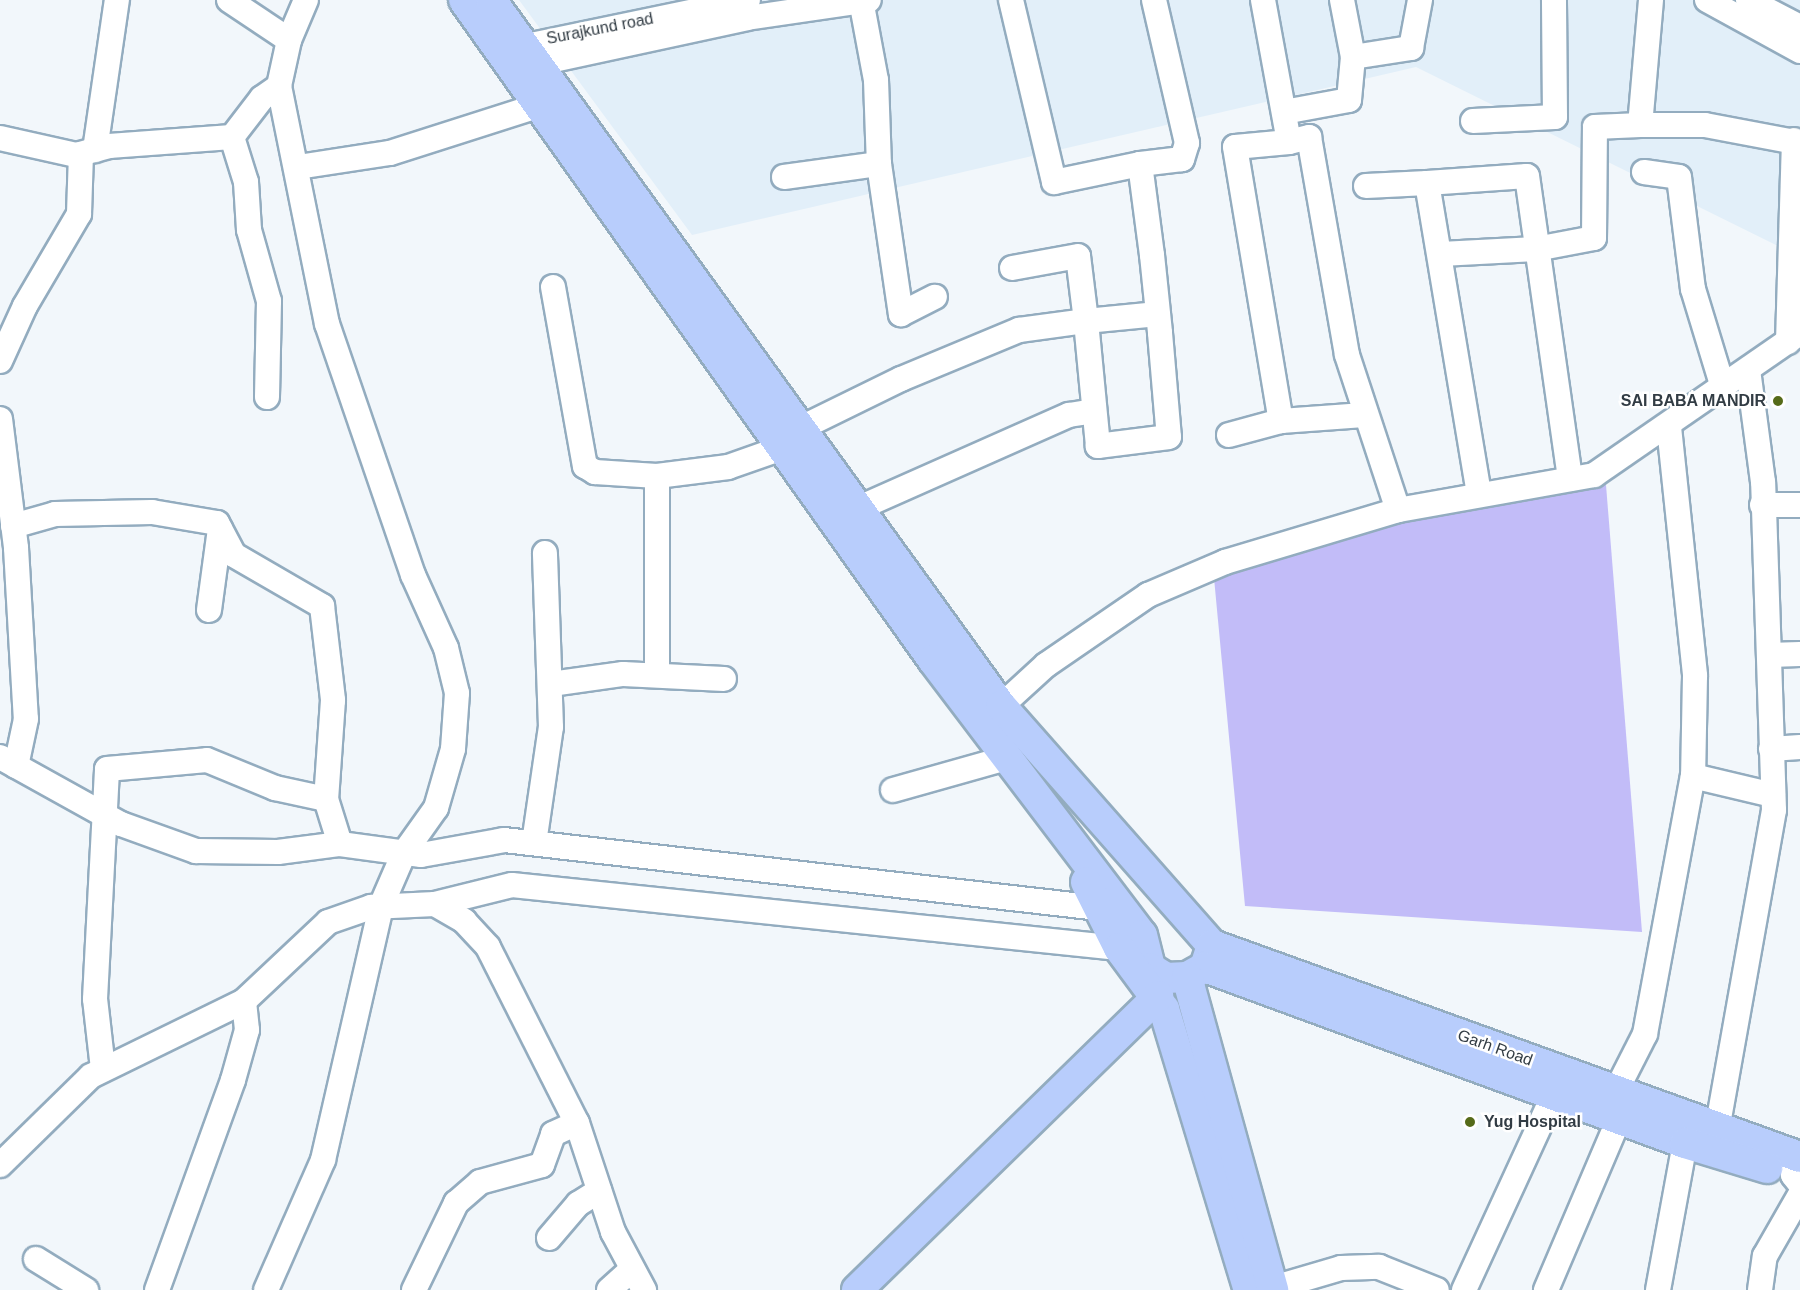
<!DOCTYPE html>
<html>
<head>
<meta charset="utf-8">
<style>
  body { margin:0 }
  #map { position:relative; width:1800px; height:1290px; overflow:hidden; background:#f2f7fb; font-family:Helvetica,sans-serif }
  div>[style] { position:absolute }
  .built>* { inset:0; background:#e2eff9 }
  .green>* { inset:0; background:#c2bcf8 }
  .roads { filter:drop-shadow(2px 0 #93acbf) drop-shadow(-2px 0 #93acbf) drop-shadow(0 2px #93acbf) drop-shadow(0 -2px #93acbf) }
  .minor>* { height:24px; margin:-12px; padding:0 12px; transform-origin:12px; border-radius:12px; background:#fff }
  .major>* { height:30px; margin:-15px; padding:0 15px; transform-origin:15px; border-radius:15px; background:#b8cdfc }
  .dots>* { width:16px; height:16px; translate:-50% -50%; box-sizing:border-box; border:3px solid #fff; border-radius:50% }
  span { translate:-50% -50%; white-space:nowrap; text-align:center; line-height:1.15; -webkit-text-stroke:5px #fff; paint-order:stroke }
  .street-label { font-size:16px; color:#323c44 }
  .poi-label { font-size:16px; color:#323c44; font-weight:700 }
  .right { translate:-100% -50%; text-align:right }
  .left { translate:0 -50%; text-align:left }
</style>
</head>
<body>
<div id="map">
  <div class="built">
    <i style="clip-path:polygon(519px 0,1800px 0,1800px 257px,1416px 67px,692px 235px)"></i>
  </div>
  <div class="green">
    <i style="clip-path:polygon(1606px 485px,1642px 932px,1245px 906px,1214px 578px,1413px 517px)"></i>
  </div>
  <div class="roads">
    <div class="minor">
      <i style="left:229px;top:0;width:72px;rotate:33.7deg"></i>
      <i style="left:861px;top:0;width:81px;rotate:79.4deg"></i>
      <i style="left:876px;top:80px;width:84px;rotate:88deg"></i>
      <i style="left:879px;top:164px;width:152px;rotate:81.7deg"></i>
      <i style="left:901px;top:314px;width:38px;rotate:-27deg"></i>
      <i style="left:1011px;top:0;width:187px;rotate:76.7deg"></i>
      <i style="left:1054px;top:182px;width:88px;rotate:-11.8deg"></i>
      <i style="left:1154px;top:0;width:147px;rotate:77deg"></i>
      <i style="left:1187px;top:143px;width:17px;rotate:107deg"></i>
      <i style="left:1182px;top:159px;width:42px;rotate:173.2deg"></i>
      <i style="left:1140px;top:164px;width:92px;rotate:82.5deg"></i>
      <i style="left:1152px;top:255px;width:78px;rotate:84.1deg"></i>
      <i style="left:1160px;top:333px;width:104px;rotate:85.1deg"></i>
      <i style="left:1169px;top:437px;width:72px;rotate:172.8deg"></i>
      <i style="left:1098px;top:446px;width:126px;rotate:-95.5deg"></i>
      <i style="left:1086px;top:321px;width:72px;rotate:-5.6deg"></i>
      <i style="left:1263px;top:0;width:144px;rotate:79.6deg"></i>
      <i style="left:1289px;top:142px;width:21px;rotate:-14deg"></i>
      <i style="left:1309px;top:137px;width:221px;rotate:80.1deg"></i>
      <i style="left:1347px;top:355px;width:163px;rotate:71.8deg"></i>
      <i style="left:1342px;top:0;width:58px;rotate:79.1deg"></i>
      <i style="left:1651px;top:0;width:125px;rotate:95deg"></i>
      <i style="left:1640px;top:125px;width:65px"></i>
      <i style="left:1705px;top:125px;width:97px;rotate:10.7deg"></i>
      <i style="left:1707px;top:0;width:106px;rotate:28.7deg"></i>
      <i style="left:1748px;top:0;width:59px;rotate:27.4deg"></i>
      <i style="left:507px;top:50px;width:246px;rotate:-11.7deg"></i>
      <i style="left:521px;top:67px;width:231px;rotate:-12.2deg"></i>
      <i style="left:747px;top:18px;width:123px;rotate:-8.4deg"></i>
      <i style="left:1284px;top:112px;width:66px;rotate:-10.5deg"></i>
      <i style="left:1349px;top:100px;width:43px;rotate:-84.7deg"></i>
      <i style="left:1353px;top:57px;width:59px;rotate:-8.8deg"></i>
      <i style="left:1411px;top:48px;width:49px;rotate:-79.4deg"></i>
      <i style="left:1473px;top:121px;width:82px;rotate:-2.8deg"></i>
      <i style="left:1555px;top:117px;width:117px;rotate:-90.5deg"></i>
      <i style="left:232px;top:137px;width:47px;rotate:72.7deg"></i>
      <i style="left:246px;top:182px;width:48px;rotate:86.4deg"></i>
      <i style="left:249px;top:230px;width:74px;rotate:74.3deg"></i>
      <i style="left:269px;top:301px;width:96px;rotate:91.2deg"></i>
      <i style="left:0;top:138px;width:78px;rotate:12.6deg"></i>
      <i style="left:76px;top:155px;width:34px;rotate:-15deg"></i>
      <i style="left:109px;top:146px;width:123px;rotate:-4.2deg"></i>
      <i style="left:232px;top:137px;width:49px;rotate:-52.4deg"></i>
      <i style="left:262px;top:98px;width:21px;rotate:-35deg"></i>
      <i style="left:1289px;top:142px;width:54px;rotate:174.7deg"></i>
      <i style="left:1235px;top:147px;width:278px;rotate:80.5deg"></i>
      <i style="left:1281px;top:421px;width:83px;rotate:-4.1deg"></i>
      <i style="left:95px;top:150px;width:152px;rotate:-81.7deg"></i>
      <i style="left:298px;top:167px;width:93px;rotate:-8.7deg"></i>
      <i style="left:390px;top:153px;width:157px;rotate:-17.7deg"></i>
      <i style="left:1644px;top:172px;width:35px;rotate:8deg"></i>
      <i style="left:1679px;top:177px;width:113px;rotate:82.9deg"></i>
      <i style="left:1693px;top:289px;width:103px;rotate:73.1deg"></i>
      <i style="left:784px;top:177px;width:96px;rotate:-7.8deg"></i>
      <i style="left:1427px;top:183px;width:100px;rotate:-4deg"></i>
      <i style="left:1527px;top:176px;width:306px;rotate:81.9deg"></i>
      <i style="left:1366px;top:186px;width:61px;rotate:-2.8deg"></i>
      <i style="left:1427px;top:183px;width:316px;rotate:80.5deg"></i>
      <i style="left:1441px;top:254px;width:95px;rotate:-3deg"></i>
      <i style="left:1536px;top:249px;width:59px;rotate:-10.7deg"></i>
      <i style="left:1594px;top:238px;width:111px;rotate:-89.5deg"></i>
      <i style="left:1595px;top:127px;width:45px;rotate:-2.5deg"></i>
      <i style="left:553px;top:287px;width:182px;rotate:79.9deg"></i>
      <i style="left:585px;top:466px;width:12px;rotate:31deg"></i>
      <i style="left:595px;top:472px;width:62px;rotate:3.7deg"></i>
      <i style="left:657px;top:476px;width:72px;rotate:-7.2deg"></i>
      <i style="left:728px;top:467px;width:57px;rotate:-19.4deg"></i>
      <i style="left:1788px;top:342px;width:202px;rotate:-88.3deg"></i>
      <i style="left:0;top:361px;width:60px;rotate:-65.6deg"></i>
      <i style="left:25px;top:306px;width:107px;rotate:-59.6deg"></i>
      <i style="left:79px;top:214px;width:60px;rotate:-88.1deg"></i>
      <i style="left:0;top:419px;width:130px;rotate:82.9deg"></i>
      <i style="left:16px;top:548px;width:171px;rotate:86.7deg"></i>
      <i style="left:26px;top:719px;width:48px;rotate:102deg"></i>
      <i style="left:803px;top:427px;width:109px;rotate:-26.1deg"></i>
      <i style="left:901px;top:379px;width:128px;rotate:-22.6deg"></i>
      <i style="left:1019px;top:330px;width:68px;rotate:-7.7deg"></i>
      <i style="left:1086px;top:321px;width:65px;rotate:-97deg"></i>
      <i style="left:1078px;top:256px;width:67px;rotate:169.7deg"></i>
      <i style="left:1669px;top:427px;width:250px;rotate:84deg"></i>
      <i style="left:1695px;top:676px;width:100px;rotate:91.1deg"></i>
      <i style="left:1693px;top:776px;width:82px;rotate:13.4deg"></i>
      <i style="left:1229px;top:435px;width:54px;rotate:-15.1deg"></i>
      <i style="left:657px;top:476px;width:199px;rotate:90deg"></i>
      <i style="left:1762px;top:505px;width:38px"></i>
      <i style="left:859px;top:508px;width:230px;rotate:-23.9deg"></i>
      <i style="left:1069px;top:415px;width:25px;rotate:-9deg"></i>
      <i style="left:13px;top:526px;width:44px;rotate:-15.9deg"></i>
      <i style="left:55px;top:514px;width:97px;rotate:-1.2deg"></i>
      <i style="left:152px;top:512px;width:66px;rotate:9.6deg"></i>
      <i style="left:217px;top:523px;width:36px;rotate:62deg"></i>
      <i style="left:234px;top:555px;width:102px;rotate:30.1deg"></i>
      <i style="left:322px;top:606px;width:95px;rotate:83.3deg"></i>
      <i style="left:333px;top:700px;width:99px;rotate:94deg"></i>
      <i style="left:326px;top:799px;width:47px;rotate:72.7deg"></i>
      <i style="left:209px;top:610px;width:82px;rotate:-82.3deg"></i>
      <i style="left:1769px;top:655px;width:31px;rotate:-2deg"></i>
      <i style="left:551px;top:684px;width:73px;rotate:-7.9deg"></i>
      <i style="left:623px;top:674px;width:101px;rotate:2.8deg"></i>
      <i style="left:988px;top:718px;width:79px;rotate:-42.4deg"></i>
      <i style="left:1046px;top:665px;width:124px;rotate:-34.5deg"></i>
      <i style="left:1148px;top:595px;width:84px;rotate:-23.2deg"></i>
      <i style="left:1225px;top:562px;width:181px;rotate:-16.7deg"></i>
      <i style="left:1398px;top:510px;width:199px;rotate:-10.1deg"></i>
      <i style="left:1594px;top:475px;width:250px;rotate:-34.6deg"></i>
      <i style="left:1771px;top:749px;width:29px;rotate:-4deg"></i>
      <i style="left:0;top:757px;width:138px;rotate:29deg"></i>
      <i style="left:121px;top:824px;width:80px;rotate:19.8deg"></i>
      <i style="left:196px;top:851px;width:82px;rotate:0.7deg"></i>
      <i style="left:278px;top:852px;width:63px;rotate:-7.4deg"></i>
      <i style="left:340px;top:844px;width:82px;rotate:7.7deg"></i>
      <i style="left:421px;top:855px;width:84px;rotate:-10.2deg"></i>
      <i style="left:504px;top:840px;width:599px;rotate:6.52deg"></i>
      <i style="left:893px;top:790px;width:118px;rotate:-15.7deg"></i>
      <i style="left:534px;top:843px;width:117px;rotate:-81.7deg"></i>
      <i style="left:551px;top:727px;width:174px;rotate:-92deg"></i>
      <i style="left:435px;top:904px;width:34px;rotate:30deg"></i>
      <i style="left:464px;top:921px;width:35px;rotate:47deg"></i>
      <i style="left:488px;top:947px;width:197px;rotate:63.2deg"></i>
      <i style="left:577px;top:1123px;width:115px;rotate:71.7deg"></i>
      <i style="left:613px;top:1232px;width:66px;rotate:61.9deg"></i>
      <i style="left:103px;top:1069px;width:70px;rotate:-96.5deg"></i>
      <i style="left:95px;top:999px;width:230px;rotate:-87deg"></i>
      <i style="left:107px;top:769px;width:100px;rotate:-5.1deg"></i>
      <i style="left:207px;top:760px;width:74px;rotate:22.4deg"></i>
      <i style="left:275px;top:788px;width:52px;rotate:12.2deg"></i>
      <i style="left:1615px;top:1093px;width:66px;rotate:-63deg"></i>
      <i style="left:1645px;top:1034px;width:262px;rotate:-79.5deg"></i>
      <i style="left:1717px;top:1130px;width:325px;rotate:-79.9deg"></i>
      <i style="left:1774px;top:810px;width:328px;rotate:-91.9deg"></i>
      <i style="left:1763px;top:482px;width:113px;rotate:-97.6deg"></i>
      <i style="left:1792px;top:1155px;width:20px;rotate:87deg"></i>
      <i style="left:1793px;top:1175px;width:11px;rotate:52deg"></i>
      <i style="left:0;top:1165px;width:127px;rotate:-44.4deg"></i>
      <i style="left:91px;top:1076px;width:170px;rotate:-26.1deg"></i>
      <i style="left:244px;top:1001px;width:115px;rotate:-43.2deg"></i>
      <i style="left:328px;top:922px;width:46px;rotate:-19.2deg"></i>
      <i style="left:371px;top:907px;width:64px;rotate:-2.7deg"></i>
      <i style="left:435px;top:904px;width:79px;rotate:-13.9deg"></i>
      <i style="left:512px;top:885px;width:610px;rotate:5.93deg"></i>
      <i style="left:549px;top:1238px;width:45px;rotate:-49.5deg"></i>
      <i style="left:578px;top:1204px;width:25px;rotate:-32deg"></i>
      <i style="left:36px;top:1259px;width:59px;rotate:31.8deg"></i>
      <i style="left:1273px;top:1288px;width:71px;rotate:-16.4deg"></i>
      <i style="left:1341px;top:1268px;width:38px;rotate:-2deg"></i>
      <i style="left:1379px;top:1267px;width:62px;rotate:21.6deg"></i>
      <i style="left:157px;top:1290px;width:223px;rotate:-70.1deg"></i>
      <i style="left:233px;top:1080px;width:52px;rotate:-74.4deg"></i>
      <i style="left:247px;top:1030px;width:29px;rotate:-96deg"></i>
      <i style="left:266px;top:1290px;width:142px;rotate:-66.3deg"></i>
      <i style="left:323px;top:1160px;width:261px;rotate:-77.1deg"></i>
      <i style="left:381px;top:906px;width:58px;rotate:-66.5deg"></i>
      <i style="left:404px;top:853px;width:55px;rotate:-54.6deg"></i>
      <i style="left:436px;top:808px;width:61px;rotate:-73.9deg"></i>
      <i style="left:453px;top:749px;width:56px;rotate:-85.9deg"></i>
      <i style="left:457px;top:693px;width:46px;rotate:-103.7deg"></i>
      <i style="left:446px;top:648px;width:80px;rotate:-114.3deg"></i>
      <i style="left:413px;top:575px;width:265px;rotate:-108.9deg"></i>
      <i style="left:327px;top:324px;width:243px;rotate:-101.4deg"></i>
      <i style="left:279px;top:86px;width:47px;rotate:-77.7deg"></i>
      <i style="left:289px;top:40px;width:43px;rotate:-67deg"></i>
      <i style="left:414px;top:1290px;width:97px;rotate:-64.2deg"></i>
      <i style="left:456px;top:1203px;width:32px;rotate:-41deg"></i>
      <i style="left:480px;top:1182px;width:64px;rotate:-15.3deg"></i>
      <i style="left:542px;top:1165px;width:33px;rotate:-70deg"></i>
      <i style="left:553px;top:1134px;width:26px;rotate:-25deg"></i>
      <i style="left:609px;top:1290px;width:31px;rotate:-42deg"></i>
      <i style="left:1464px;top:1290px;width:216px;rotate:-65.3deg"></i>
      <i style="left:1546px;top:1290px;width:186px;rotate:-66.9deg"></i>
      <i style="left:1658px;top:1290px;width:149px;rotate:-79.6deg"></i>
      <i style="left:1760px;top:1290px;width:34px;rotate:-82deg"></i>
      <i style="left:1765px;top:1256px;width:70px;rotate:-60.2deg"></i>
    </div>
    <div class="major">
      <i style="left:464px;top:0;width:810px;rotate:54.6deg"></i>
      <i style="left:933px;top:660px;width:345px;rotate:52.8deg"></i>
      <i style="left:1142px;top:935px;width:34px;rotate:76deg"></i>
      <i style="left:1150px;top:968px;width:19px;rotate:32deg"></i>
      <i style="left:1166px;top:978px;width:21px;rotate:-3deg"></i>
      <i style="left:1187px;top:977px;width:21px;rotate:-29deg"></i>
      <i style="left:1205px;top:967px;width:23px;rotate:-72deg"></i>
      <i style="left:491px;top:0;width:871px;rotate:54.16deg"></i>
      <i style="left:1001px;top:706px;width:319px;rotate:48.6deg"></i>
      <i style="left:1212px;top:945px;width:625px;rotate:19.83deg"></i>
      <i style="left:1086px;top:882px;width:74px;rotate:63.4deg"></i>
      <i style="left:1119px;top:948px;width:76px;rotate:53.6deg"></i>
      <i style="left:1164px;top:1009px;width:294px;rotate:73.2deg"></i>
      <i style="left:1205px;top:967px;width:511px;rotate:20.14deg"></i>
      <i style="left:1685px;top:1143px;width:86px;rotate:17deg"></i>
      <i style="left:1187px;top:977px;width:325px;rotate:74.6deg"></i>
      <i style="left:857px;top:1290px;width:421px;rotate:-44.3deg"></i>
    </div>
  </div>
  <div class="dots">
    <i style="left:1778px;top:401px;background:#566b19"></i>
    <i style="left:1470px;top:1122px;background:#566b19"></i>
  </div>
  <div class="street-label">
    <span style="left:600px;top:29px;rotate:-11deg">Surajkund road</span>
    <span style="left:1495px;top:1048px;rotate:20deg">Garh Road</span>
  </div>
  <div class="poi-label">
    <span class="right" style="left:1766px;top:401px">SAI BABA MANDIR</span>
    <span class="left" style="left:1484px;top:1122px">Yug Hospital</span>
  </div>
</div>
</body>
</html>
